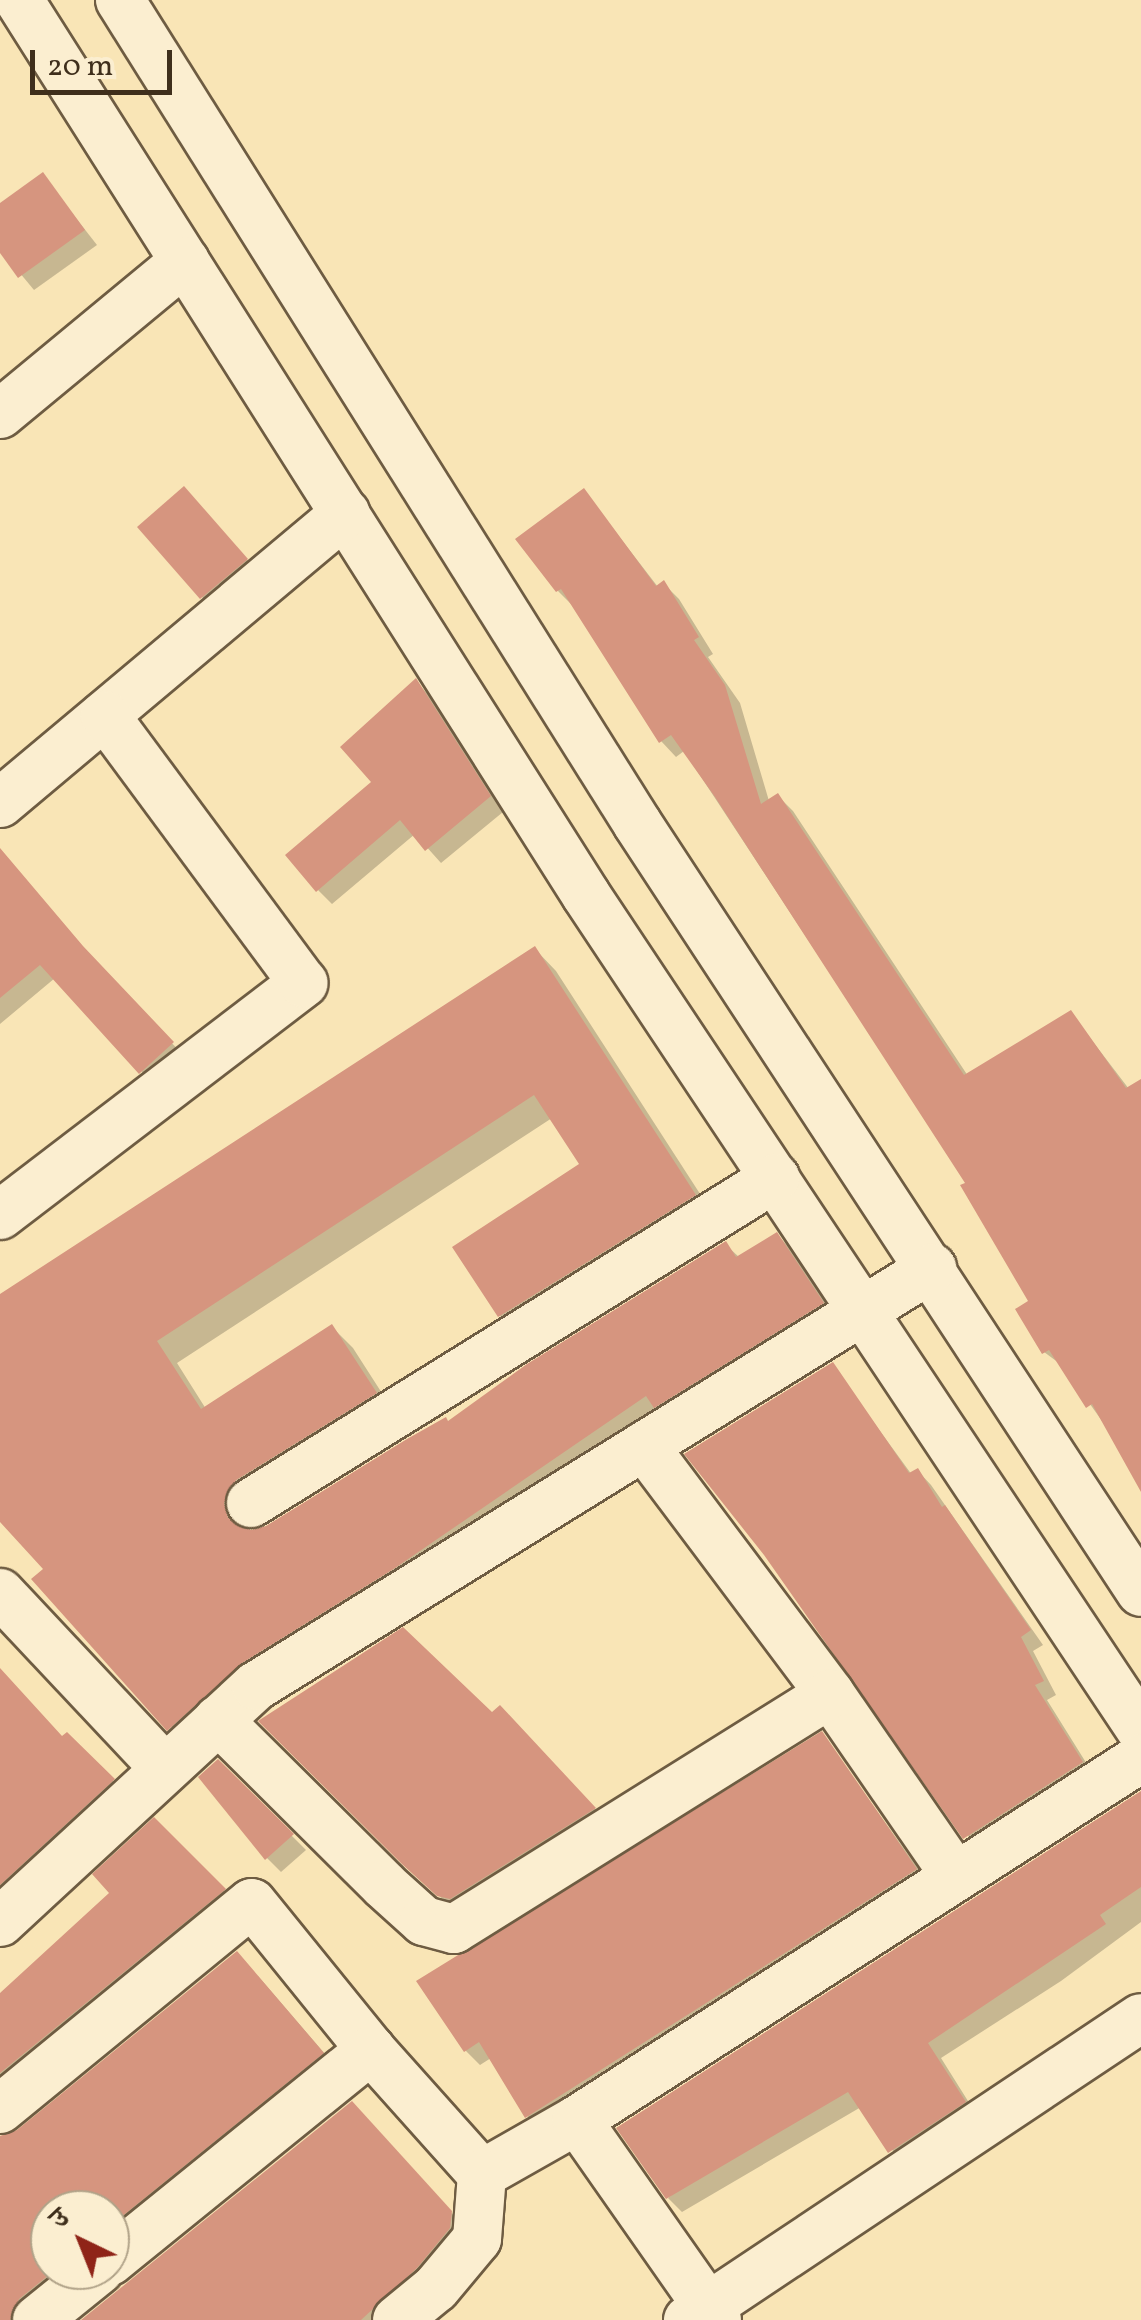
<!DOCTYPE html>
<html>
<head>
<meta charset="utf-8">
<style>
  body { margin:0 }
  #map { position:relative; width:1141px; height:2320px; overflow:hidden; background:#f9e5b6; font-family:Vollkorn,"Noto Serif Devanagari",serif }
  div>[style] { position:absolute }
  .shadow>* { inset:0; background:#0003 }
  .building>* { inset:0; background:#d6957f }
  .roads { filter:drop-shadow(2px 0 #6e5c42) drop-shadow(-2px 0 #6e5c42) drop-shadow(0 2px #6e5c42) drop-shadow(0 -2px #6e5c42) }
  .street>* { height:48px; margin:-24px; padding:0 24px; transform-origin:24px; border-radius:24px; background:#fbeed0 }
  span { translate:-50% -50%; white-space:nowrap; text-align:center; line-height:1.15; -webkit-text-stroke:9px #fbeed0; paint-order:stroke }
  .north { position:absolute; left:30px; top:2190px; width:100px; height:100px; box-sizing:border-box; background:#fbeed0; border:2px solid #b0a288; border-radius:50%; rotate:317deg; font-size:28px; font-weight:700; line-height:40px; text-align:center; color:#3f2f1c }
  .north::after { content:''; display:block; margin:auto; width:35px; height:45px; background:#8f2418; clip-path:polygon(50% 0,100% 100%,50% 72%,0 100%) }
  .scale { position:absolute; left:30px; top:50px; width:142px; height:45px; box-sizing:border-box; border:5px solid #3f2f1c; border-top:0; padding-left:12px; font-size:30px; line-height:35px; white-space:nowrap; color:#3f2f1c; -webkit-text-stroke:8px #fbeed0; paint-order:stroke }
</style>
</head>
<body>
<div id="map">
  <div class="shadow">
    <i style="clip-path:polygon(43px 176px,97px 245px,34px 290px,0 249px,0 206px)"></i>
    <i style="clip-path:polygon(584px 491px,658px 587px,664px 584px,679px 599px,713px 654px,708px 657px,740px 703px,769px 801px,778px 796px,793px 811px,968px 1076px,1071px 1013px,1129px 1089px,1141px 1097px,1141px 1476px,1063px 1366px,1044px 1352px,1031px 1301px,968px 1183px,684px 751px,676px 757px,661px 741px,573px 606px,558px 591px)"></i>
    <i style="clip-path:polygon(198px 503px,260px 575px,216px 611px,202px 597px)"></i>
    <i style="clip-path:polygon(416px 682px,430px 696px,503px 812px,441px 863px,415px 834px,332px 904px,318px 890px,375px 782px)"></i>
    <i style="clip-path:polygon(0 850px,97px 964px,186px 1058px,155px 1086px,55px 978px,0 1024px)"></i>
    <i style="clip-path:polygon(535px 949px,556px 971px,715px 1217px,521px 1337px,500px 1316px,456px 1248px,583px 1165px,552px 1118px,177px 1363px,206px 1409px,332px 1327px,353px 1348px,396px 1415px,257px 1501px,245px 1530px,266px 1529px,449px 1424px,725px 1244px,740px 1258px,777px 1235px,798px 1256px,843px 1325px,190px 1750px,47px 1569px,0 1518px,0 1297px)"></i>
    <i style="clip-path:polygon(832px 1365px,912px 1475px,918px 1471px,931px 1485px,1043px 1645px,1033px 1651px,1056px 1695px,1047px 1700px,1095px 1777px,979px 1851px,766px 1553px)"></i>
    <i style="clip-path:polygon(0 1670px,63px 1739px,67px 1735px,126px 1794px,0 1914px)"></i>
    <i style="clip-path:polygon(514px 1722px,608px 1823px,455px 1910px,420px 1879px)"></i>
    <i style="clip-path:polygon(822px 1734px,929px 1884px,542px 2130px,527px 2116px,491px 2058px,480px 2065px,466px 2051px,420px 1981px)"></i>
    <i style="clip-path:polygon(218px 1762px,306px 1850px,281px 1872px,267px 1858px)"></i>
    <i style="clip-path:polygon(1141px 1808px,1141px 1922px,1061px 1981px,941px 2058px,978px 2117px,904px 2166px,861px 2107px,682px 2212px,668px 2198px)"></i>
    <i style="clip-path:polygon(154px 1821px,246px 1912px,0 2116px,0 1994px,113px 1893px)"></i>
    <i style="clip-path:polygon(258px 1976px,344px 2076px,110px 2265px,110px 2210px,50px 2210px,50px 2270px,104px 2270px,42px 2320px,0 2320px,0 2136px,18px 2133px)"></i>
    <i style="clip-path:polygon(373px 2126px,472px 2236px,406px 2320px,85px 2320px)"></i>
  </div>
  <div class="building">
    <i style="clip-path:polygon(43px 172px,85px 230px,18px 278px,0 253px,0 203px)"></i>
    <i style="clip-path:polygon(184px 486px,248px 559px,200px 599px,137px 527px)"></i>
    <i style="clip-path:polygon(584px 488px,656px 586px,664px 580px,699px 637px,694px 640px,725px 685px,761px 804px,778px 793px,964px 1075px,1071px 1010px,1126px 1088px,1141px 1079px,1141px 1492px,1092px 1404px,1086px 1408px,1049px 1350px,1042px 1354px,1015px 1309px,1028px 1301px,960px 1185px,965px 1183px,715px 797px,671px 735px,659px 743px,561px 589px,556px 592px,515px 539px)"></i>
    <i style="clip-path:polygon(416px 678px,491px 796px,425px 851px,400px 820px,316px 892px,285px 855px,371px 782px,340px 747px)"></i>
    <i style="clip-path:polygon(0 848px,83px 946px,174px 1042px,139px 1074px,40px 965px,0 998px)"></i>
    <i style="clip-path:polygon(535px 946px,696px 1195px,498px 1317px,452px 1247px,579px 1164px,534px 1095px,157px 1341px,201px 1409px,332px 1324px,377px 1393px,236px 1480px,224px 1503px,228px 1518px,251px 1530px,266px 1526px,407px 1439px,446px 1417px,448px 1421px,527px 1364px,726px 1241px,736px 1257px,777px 1232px,824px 1303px,654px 1408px,646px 1396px,395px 1568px,242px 1663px,167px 1731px,31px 1579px,43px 1569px,0 1522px,0 1294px)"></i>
    <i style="clip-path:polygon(833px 1362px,909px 1473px,918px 1468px,942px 1507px,945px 1505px,1031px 1630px,1021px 1637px,1044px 1681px,1035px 1685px,1083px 1762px,963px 1839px,764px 1555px,684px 1454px)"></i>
    <i style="clip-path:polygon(403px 1627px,492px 1712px,500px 1705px,596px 1808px,450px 1899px,437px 1896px,403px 1865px,258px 1721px)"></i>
    <i style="clip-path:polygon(0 1668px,62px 1736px,67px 1732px,115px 1779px,0 1885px)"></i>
    <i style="clip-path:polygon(822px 1731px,917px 1869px,525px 2118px,479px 2042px,464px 2052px,416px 1981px)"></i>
    <i style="clip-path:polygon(218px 1759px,294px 1834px,265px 1860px,198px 1777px)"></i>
    <i style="clip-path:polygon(1141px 1791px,1141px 1887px,1100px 1915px,1106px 1924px,928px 2043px,966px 2102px,888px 2153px,848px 2092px,666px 2199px,616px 2128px)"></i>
    <i style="clip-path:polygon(154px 1817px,226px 1889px,0 2073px,0 1993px,109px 1893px,92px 1874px)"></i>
    <i style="clip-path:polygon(237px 1951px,324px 2053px,110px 2226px,110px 2210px,50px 2210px,50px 2270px,55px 2270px,19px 2299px,10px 2320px,0 2320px,0 2136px,17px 2130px)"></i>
    <i style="clip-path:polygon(352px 2101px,452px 2211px,450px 2228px,417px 2268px,361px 2320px,81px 2320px)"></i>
  </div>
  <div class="roads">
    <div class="street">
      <i style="left:19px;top:0;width:1059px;rotate:57.64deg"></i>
      <i style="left:586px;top:895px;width:1003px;rotate:56.39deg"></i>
      <i style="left:120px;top:0;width:972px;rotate:57.86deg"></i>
      <i style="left:637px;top:823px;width:919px;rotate:56.76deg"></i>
      <i style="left:0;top:414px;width:240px;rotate:-39.6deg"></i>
      <i style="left:0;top:803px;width:451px;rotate:-40deg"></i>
      <i style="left:0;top:1215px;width:382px;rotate:-37.4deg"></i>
      <i style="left:303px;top:983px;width:333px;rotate:-126.5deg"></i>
      <i style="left:644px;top:1446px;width:310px;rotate:53.1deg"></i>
      <i style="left:830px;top:1694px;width:219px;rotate:55.4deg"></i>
      <i style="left:251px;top:1503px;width:617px;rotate:-31.81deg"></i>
      <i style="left:0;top:1593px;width:241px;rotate:46.8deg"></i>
      <i style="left:218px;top:1720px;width:234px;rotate:44.8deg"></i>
      <i style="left:384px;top:1885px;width:54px;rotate:42deg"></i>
      <i style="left:424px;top:1921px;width:31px;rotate:15deg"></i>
      <i style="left:454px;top:1929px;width:443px;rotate:-32deg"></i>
      <i style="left:0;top:1922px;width:348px;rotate:-42.7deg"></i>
      <i style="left:256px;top:1686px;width:795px;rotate:-31.73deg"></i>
      <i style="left:0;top:2109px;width:325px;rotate:-39.3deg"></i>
      <i style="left:252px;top:1903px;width:189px;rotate:51deg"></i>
      <i style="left:371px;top:2050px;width:166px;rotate:48.2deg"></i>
      <i style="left:482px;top:2174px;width:109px;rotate:-29.6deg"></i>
      <i style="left:577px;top:2120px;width:670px;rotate:-32.69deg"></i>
      <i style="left:577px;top:2120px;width:244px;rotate:55deg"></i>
      <i style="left:110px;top:2261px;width:336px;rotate:-39deg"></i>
      <i style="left:37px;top:2320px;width:80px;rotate:-38.9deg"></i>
      <i style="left:397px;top:2320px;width:50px;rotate:-39.4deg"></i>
      <i style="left:436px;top:2288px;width:64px;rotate:-50.1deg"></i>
      <i style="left:477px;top:2239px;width:65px;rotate:-85.6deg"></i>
      <i style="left:688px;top:2320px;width:544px;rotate:-33.69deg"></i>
    </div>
  </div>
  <div class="north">उ</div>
  <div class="scale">20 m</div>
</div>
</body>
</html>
